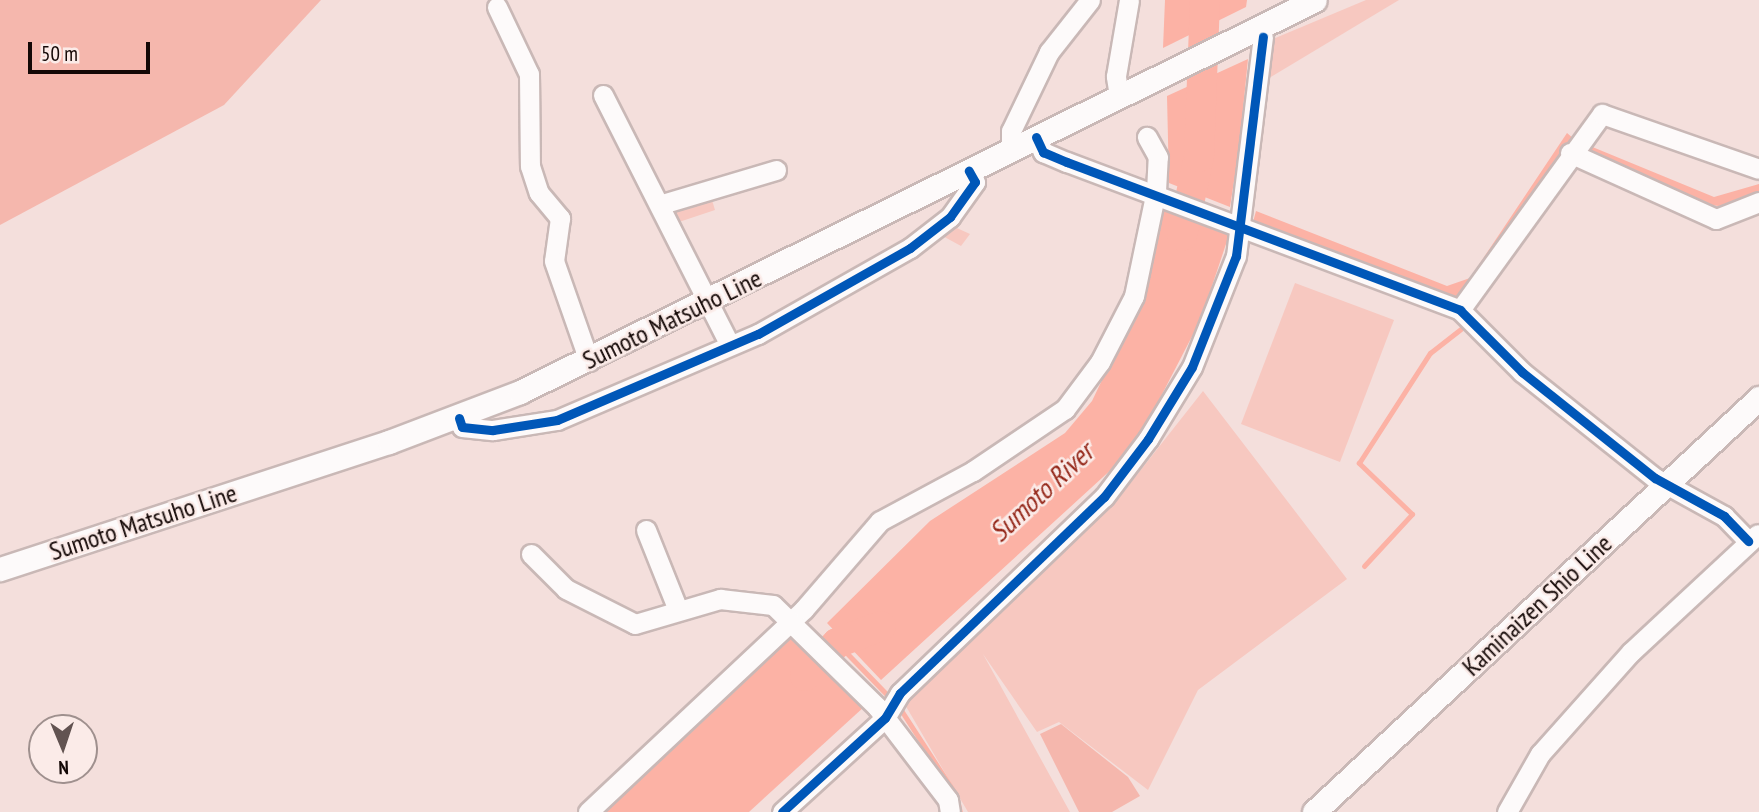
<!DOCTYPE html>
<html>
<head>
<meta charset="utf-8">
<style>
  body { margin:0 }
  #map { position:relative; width:1759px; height:812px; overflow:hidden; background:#f4dfdc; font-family:"PT Sans Narrow",sans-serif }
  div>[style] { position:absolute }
  .green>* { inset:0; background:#f7c8c0 }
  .forest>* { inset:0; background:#f5b7ad }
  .water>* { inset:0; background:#fcb2a5 }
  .stream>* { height:5px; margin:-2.5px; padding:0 2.5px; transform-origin:2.5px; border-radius:2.5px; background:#fcb2a5 }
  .river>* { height:30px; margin:-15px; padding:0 15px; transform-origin:15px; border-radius:15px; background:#fcb2a5 }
  .roads { filter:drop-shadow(2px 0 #c9b8b6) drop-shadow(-2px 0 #c9b8b6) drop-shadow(0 2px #c9b8b6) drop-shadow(0 -2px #c9b8b6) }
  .minor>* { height:19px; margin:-9.5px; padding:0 9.5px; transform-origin:9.5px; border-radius:9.5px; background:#fdfafa }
  .major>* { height:23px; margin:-11.5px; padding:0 11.5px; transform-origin:11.5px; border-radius:11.5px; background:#fdfafa }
  .cycleway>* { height:9px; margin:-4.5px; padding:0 4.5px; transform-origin:4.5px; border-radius:4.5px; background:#0057b8 }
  span { translate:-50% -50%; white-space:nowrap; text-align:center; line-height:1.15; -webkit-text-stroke:5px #fbebe8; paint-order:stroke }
  .street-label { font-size:26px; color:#140806 }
  .water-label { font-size:28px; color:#95281a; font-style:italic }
  .north { position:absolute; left:28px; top:714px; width:70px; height:70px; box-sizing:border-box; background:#fbebe8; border:2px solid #9f908e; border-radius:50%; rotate:178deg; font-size:19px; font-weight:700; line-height:28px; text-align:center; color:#140806 }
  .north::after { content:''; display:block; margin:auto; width:24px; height:32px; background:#625351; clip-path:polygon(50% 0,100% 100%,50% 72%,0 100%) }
  .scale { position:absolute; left:28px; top:42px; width:122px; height:32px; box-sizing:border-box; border:4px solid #140806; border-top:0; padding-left:9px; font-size:21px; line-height:24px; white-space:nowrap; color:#140806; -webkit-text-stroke:5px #fbebe8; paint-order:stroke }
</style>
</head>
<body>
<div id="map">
  <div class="green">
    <i style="clip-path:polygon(1366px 0,1399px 0,1266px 80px,1268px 41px)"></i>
    <i style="clip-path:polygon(708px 187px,715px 210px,679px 222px,671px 199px)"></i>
    <i style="clip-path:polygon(948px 224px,970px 234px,961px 246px,939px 234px)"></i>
    <i style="clip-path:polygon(1295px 283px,1394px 320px,1340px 462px,1241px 424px)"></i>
    <i style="clip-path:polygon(1203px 391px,1347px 579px,1198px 690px,1148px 790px,1059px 722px,1037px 732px,983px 654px,1070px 812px,968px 812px,904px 703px,1121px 495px)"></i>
  </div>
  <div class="forest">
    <i style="clip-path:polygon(0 0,321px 0,224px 105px,0 225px)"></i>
    <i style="clip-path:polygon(1061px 724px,1128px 777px,1140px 796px,1112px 812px,1079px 812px,1040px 734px)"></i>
  </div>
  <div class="water">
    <i style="clip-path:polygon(1165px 0,1247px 0,1246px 7px,1163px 48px)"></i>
    <i style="clip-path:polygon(1248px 59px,1239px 149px,1230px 207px,1169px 183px,1167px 96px)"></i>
    <i style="clip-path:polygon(1567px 133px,1574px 139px,1461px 298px,1446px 298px,1253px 222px,1256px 211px,1447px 286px,1470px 278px)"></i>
    <i style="clip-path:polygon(1590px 146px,1714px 197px,1759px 184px,1759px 193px,1729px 207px,1709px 205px,1588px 152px)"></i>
    <i style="clip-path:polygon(1163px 209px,1229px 235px,1201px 319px,1143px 431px,1114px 467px,881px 680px,827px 623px,930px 521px,1065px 433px,1092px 401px,1145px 290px)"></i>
    <i style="clip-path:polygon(789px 627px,865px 706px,749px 812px,597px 812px)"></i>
  </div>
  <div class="stream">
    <i style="left:1364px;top:566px;width:71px;rotate:-47.3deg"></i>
    <i style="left:1412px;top:514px;width:74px;rotate:-136.1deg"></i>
    <i style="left:1359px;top:463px;width:131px;rotate:-57.2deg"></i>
    <i style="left:1430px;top:353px;width:39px;rotate:-38deg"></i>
    <i style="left:837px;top:643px;width:79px;rotate:46deg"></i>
    <i style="left:899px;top:707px;width:105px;rotate:57.1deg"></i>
    <i style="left:956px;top:795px;width:17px;rotate:77deg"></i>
  </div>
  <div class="river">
    <i style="left:1182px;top:236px;width:81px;rotate:-77.9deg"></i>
    <i style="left:1199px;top:157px;width:157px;rotate:-87.8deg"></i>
    <i style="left:805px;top:676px;width:46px;rotate:-45.9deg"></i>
    <i style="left:837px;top:643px;width:47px;rotate:-21.1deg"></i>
  </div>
  <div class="roads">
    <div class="minor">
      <i style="left:497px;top:7px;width:74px;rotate:64.5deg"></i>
      <i style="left:529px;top:74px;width:92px;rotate:89.4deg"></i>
      <i style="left:530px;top:166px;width:28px;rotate:72deg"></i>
      <i style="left:539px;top:193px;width:33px;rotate:50deg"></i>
      <i style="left:560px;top:218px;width:43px;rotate:97.9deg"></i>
      <i style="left:554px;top:261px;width:106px;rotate:70.7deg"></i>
      <i style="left:603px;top:95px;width:280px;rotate:63.1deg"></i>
      <i style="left:1119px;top:96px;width:20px;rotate:-99deg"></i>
      <i style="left:1116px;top:76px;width:77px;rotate:-80.3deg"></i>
      <i style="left:1036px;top:137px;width:17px;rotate:65deg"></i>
      <i style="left:1043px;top:152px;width:26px;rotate:23deg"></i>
      <i style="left:1067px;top:162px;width:420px;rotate:20.6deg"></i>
      <i style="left:1460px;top:310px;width:88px;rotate:45deg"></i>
      <i style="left:1522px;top:372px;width:170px;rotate:38.6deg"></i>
      <i style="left:1655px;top:478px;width:79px;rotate:28.8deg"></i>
      <i style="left:1724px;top:516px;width:35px;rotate:46deg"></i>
      <i style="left:1011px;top:150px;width:19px;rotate:-90deg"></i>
      <i style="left:1011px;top:131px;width:88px;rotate:-64.3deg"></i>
      <i style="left:1049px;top:52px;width:66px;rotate:-51.7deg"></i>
      <i style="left:1570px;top:153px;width:160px;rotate:24.3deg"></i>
      <i style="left:1716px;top:219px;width:46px;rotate:-21.6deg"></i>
      <i style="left:662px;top:204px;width:119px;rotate:-16.6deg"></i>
      <i style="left:1460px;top:310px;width:242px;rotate:-54.1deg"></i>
      <i style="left:1602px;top:114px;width:166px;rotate:19.3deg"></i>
      <i style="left:459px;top:418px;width:9px;rotate:72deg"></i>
      <i style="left:462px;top:427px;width:31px;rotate:6deg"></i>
      <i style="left:493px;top:430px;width:65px;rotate:-8.9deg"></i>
      <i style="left:557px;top:420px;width:219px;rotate:-23.2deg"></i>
      <i style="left:758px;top:334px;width:175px;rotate:-29.5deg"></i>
      <i style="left:910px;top:248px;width:51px;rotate:-37.8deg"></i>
      <i style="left:950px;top:217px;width:43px;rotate:-54.5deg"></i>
      <i style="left:975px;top:182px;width:13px;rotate:-119deg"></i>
      <i style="left:646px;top:530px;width:86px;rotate:68.2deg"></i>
      <i style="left:531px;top:554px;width:49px;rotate:45deg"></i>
      <i style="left:566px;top:589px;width:77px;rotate:26.9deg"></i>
      <i style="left:635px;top:624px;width:89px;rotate:-16.4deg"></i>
      <i style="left:720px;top:599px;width:53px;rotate:6.5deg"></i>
      <i style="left:773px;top:605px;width:146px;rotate:44.4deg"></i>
      <i style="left:877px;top:707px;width:117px;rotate:52.6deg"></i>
      <i style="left:948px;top:800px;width:12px;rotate:81deg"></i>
      <i style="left:588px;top:812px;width:296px;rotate:-43.2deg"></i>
      <i style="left:804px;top:609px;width:116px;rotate:-49.2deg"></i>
      <i style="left:880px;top:521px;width:106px;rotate:-28.3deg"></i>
      <i style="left:973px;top:471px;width:111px;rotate:-34deg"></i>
      <i style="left:1065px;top:409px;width:59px;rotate:-53.3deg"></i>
      <i style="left:1100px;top:362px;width:74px;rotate:-62.7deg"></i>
      <i style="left:1134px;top:296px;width:107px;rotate:-78.2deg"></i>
      <i style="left:1156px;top:191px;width:34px;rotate:-87deg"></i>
      <i style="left:1158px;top:157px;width:23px;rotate:-119deg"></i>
      <i style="left:782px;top:812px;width:139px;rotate:-42.4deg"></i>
      <i style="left:885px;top:718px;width:29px;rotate:-59deg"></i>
      <i style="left:900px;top:693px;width:283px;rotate:-43.9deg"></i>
      <i style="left:1104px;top:497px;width:73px;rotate:-52.8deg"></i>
      <i style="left:1148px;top:439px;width:84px;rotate:-58.6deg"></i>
      <i style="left:1192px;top:367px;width:119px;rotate:-68.4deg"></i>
      <i style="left:1236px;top:256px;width:221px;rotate:-83deg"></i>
      <i style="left:1507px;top:812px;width:67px;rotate:-60.4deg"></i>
      <i style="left:1540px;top:754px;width:137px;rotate:-48.3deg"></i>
      <i style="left:1631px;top:652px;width:173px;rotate:-42.9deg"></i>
    </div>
    <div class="major">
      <i style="left:0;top:569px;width:409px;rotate:-18.1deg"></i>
      <i style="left:389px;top:442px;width:140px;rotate:-20.9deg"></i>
      <i style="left:520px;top:392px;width:886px;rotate:-26.25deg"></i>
      <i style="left:1314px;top:812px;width:608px;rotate:-42.93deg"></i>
    </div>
  </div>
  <div class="cycleway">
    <i style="left:1036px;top:137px;width:17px;rotate:65deg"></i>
    <i style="left:1043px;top:152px;width:26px;rotate:23deg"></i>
    <i style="left:1067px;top:162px;width:420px;rotate:20.6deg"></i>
    <i style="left:1460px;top:310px;width:88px;rotate:45deg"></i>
    <i style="left:1522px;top:372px;width:170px;rotate:38.6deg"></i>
    <i style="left:1655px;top:478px;width:79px;rotate:28.8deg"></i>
    <i style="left:1724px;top:516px;width:35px;rotate:46deg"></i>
    <i style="left:459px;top:418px;width:9px;rotate:72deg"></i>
    <i style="left:462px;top:427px;width:31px;rotate:6deg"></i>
    <i style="left:493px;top:430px;width:65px;rotate:-8.9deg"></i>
    <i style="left:557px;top:420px;width:219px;rotate:-23.2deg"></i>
    <i style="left:758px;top:334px;width:175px;rotate:-29.5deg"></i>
    <i style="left:910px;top:248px;width:51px;rotate:-37.8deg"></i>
    <i style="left:950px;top:217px;width:43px;rotate:-54.5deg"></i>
    <i style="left:975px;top:182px;width:13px;rotate:-119deg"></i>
    <i style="left:782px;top:812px;width:139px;rotate:-42.4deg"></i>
    <i style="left:885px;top:718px;width:29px;rotate:-59deg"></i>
    <i style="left:900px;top:693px;width:283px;rotate:-43.9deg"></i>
    <i style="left:1104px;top:497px;width:73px;rotate:-52.8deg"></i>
    <i style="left:1148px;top:439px;width:84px;rotate:-58.6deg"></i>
    <i style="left:1192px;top:367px;width:119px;rotate:-68.4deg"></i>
    <i style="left:1236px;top:256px;width:221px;rotate:-83deg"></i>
  </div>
  <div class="street-label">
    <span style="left:672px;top:319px;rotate:-26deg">Sumoto Matsuho Line</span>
    <span style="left:143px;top:522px;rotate:-18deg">Sumoto Matsuho Line</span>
    <span style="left:1537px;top:605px;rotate:-43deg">Kaminaizen Shio Line</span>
  </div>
  <div class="water-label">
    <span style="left:1041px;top:492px;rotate:-43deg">Sumoto River</span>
  </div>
  <div class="north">N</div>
  <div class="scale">50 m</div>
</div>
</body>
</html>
